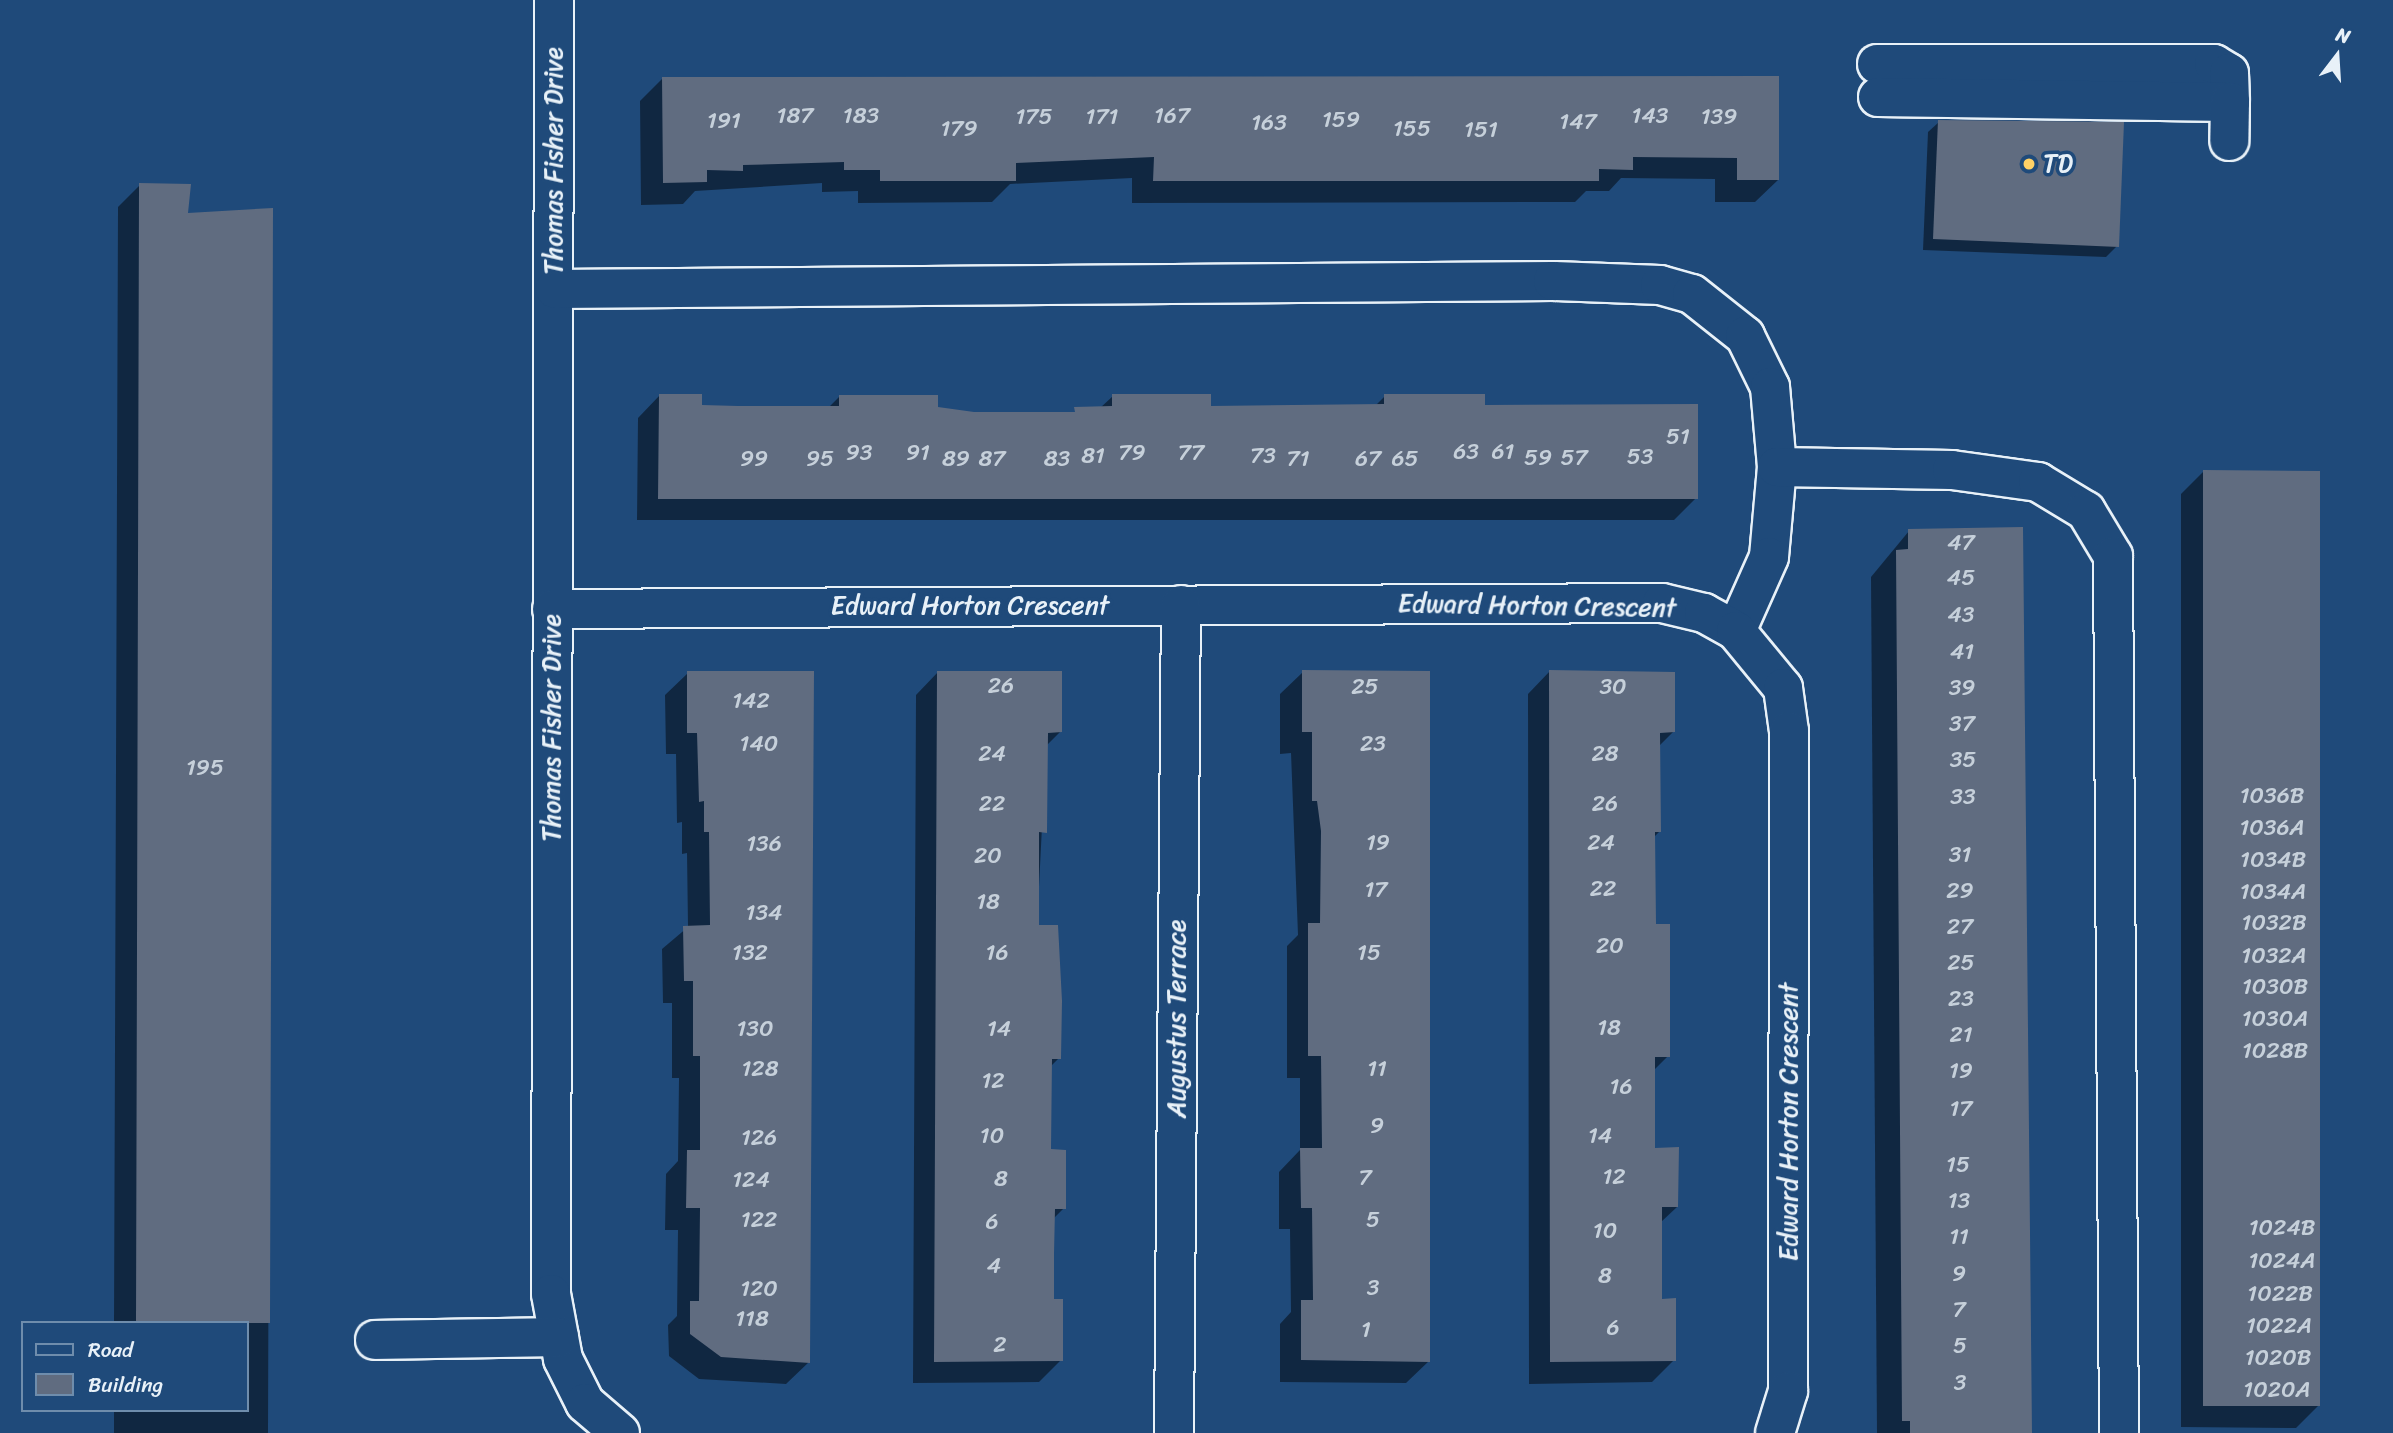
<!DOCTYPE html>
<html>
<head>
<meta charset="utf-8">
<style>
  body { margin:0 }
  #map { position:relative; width:2393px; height:1433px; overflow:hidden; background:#1f4a7a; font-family:Sriracha,sans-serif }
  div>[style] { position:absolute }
  .shadow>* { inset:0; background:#0007 }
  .building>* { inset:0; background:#606c80 }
  .roads { filter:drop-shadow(2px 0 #e8f1f8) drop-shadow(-2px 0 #e8f1f8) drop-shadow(0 2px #e8f1f8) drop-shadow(0 -2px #e8f1f8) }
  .minor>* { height:38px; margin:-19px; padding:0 19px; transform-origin:19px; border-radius:19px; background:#1f4a7a }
  .dots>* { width:19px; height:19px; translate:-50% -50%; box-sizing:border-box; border:4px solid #1f4a7a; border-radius:50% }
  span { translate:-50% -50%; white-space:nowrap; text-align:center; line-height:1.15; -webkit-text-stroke:7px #1f4a7a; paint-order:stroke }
  .number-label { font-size:23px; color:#c6d0da }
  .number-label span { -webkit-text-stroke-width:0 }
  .street-label { font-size:26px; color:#e8f1f8 }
  .poi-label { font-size:26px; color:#e8f1f8 }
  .left { translate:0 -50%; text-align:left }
  .legend { position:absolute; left:21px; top:1321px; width:228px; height:91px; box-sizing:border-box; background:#1f4a7a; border:2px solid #6f8dac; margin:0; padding:9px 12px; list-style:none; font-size:21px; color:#e8f1f8 }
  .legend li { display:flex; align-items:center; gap:14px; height:35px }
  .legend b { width:35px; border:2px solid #6f8dac }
  .north { position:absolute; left:2302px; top:21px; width:70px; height:70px; -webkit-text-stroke:5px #1f4a7a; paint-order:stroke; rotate:17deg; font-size:19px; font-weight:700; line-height:28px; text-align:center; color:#e8f1f8 }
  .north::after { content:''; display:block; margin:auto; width:24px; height:32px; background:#e8f1f8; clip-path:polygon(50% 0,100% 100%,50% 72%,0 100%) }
</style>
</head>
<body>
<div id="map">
  <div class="shadow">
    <i style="clip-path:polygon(663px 78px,1778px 78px,1778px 180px,1755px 202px,1715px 202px,1715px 179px,1621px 178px,1609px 191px,1586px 191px,1575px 202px,1132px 203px,1132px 178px,1010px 184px,992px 202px,858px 203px,858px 191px,822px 192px,822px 183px,695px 191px,683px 204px,641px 205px,640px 101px)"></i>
    <i style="clip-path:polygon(1939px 122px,2117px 246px,2106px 257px,1923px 250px,1928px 132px)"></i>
    <i style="clip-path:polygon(140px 185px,186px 215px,272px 210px,268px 1433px,114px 1433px,114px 1410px,247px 1410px,247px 1323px,114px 1323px,118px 207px)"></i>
    <i style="clip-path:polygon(660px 395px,700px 406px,828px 408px,839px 397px,974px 413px,1069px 414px,1100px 408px,1113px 396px,1210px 407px,1375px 406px,1385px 396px,1696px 498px,1674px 520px,637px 520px,638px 418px)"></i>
    <i style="clip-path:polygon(2203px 472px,2318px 1406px,2296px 1428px,2181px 1427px,2181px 494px)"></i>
    <i style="clip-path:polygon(1909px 531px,2030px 1433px,1877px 1433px,1871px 577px)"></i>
    <i style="clip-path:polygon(1550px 671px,1673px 732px,1659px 746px,1659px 832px,1654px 837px,1654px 926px,1668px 1056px,1653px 1071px,1654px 1149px,1677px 1207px,1660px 1223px,1660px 1300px,1674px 1360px,1652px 1382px,1529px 1384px,1528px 694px)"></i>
    <i style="clip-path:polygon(938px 672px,1060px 732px,1046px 746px,1037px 927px,1059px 1058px,1050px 1067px,1049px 1151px,1064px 1208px,1053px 1219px,1052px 1301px,1061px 1360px,1039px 1382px,913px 1383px,916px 695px)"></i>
    <i style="clip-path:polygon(1303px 672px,1429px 1361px,1406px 1383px,1280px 1382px,1280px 1324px,1291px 1312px,1290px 1229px,1279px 1229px,1279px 1172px,1300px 1150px,1300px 1078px,1287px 1078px,1287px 946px,1298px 935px,1291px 753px,1280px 754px,1280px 694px)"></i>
    <i style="clip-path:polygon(688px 673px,809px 1362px,786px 1384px,699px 1379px,669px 1356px,668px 1325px,677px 1316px,678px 1230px,665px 1230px,666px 1174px,678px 1161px,679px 1078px,672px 1078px,672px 1003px,663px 1003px,662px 949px,688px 927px,687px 853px,682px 854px,682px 822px,677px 823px,676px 754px,666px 754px,665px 695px)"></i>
  </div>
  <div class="building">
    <i style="clip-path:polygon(1779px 76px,1779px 180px,1737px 180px,1737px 158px,1633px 157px,1633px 170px,1599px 169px,1599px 181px,1153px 181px,1154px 157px,1016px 163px,1016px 181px,880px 181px,880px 170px,844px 170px,844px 162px,743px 165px,743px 171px,707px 170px,707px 182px,663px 183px,662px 77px)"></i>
    <i style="clip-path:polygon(1938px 120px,2124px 122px,2119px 247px,1933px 239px)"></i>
    <i style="clip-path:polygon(139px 183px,191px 184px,188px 213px,273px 208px,270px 1323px,136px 1323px)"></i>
    <i style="clip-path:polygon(659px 394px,702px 394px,702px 405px,738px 406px,839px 406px,839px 395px,938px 395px,938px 407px,974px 412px,1075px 412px,1074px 407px,1112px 406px,1112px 394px,1211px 394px,1211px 406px,1384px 404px,1384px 394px,1485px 394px,1485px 405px,1698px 404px,1698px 499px,658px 499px)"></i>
    <i style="clip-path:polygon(2203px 470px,2320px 471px,2320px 1406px,2203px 1406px)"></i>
    <i style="clip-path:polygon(2023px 527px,2032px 1433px,1910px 1433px,1910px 1421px,1902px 1421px,1896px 550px,1908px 549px,1908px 529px)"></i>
    <i style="clip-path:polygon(1302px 670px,1430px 671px,1430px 1362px,1301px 1360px,1301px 1300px,1313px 1300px,1312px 1208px,1301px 1208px,1300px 1148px,1322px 1148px,1321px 1056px,1308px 1056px,1308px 923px,1320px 923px,1321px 831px,1317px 801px,1312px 801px,1312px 732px,1302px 732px)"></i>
    <i style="clip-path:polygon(1549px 670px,1675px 672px,1675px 732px,1660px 733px,1661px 832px,1655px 832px,1656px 924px,1670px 924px,1670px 1057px,1655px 1057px,1655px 1148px,1679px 1147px,1678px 1207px,1662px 1207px,1662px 1299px,1676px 1298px,1676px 1361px,1550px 1362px)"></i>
    <i style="clip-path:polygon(687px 671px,814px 671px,810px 1363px,721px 1357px,690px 1334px,690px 1301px,699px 1301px,700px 1208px,686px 1208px,687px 1150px,700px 1150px,700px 1056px,693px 1056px,693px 981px,684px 981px,683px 926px,710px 925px,709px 832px,704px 832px,704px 801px,699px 802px,697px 733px,687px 733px)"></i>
    <i style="clip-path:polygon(937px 671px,1062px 671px,1062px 732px,1048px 733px,1047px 833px,1039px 832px,1039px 925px,1058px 925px,1062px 1001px,1061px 1059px,1052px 1059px,1051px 1149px,1066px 1150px,1066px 1209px,1055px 1209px,1054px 1254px,1054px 1299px,1063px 1299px,1063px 1361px,934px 1362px)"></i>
  </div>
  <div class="roads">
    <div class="minor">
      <i style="left:554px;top:0;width:1294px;rotate:90.13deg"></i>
      <i style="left:551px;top:1294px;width:66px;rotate:79.5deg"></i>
      <i style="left:563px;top:1359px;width:49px;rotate:63.4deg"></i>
      <i style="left:585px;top:1403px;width:46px;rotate:40.6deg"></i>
      <i style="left:1877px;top:64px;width:337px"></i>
      <i style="left:2214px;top:64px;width:17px;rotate:31deg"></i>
      <i style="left:2229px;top:73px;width:29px;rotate:88deg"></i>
      <i style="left:1878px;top:97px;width:352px;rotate:0.8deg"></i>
      <i style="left:2230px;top:102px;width:39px;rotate:91deg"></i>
      <i style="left:555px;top:289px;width:998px;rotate:-0.46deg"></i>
      <i style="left:1553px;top:281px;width:107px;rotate:2.1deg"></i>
      <i style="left:1660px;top:285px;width:33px;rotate:16deg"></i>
      <i style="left:1692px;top:294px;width:68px;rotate:38.4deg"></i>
      <i style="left:1745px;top:336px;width:57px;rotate:63.9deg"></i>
      <i style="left:1770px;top:387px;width:80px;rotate:85deg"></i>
      <i style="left:1777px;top:467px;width:90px;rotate:95.1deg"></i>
      <i style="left:1769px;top:557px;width:81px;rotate:114deg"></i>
      <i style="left:1777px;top:467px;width:175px;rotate:1deg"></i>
      <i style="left:1952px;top:470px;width:87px;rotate:7.9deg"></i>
      <i style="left:2038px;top:482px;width:56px;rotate:31.1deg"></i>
      <i style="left:2086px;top:511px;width:52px;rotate:59deg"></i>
      <i style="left:2113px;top:556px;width:877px;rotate:89.61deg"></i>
      <i style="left:552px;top:609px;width:1110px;rotate:-0.31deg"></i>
      <i style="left:1662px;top:603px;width:43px;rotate:13.4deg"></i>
      <i style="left:1704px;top:613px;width:37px;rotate:29deg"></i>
      <i style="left:1736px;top:631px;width:74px;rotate:50.5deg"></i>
      <i style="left:1783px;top:688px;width:43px;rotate:82.1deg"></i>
      <i style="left:1789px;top:731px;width:660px;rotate:90.09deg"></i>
      <i style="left:1788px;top:1391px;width:44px;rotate:107.2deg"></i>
      <i style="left:375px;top:1340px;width:184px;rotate:-0.9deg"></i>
      <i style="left:1174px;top:1433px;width:828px;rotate:-89.52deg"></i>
    </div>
  </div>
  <div class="dots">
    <i style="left:2029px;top:164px;background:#ffd166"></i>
  </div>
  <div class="number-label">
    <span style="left:795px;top:116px">187</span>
    <span style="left:861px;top:116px">183</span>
    <span style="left:1172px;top:116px">167</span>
    <span style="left:1650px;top:116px">143</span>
    <span style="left:1034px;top:117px">175</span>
    <span style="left:1102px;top:117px">171</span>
    <span style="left:1719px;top:117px">139</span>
    <span style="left:1341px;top:120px">159</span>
    <span style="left:724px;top:121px">191</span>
    <span style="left:1578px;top:122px">147</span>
    <span style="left:1269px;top:123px">163</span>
    <span style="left:959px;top:129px">179</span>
    <span style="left:1412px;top:129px">155</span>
    <span style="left:1481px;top:130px">151</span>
    <span style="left:1678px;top:437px">51</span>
    <span style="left:1466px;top:452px">63</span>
    <span style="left:1503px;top:452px">61</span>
    <span style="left:859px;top:453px">93</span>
    <span style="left:918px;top:453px">91</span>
    <span style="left:1132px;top:453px">79</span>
    <span style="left:1191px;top:453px">77</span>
    <span style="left:1093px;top:456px">81</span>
    <span style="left:1263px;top:456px">73</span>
    <span style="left:1640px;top:457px">53</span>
    <span style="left:1538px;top:458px">59</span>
    <span style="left:1574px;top:458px">57</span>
    <span style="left:754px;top:459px">99</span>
    <span style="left:820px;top:459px">95</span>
    <span style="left:956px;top:459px">89</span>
    <span style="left:992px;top:459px">87</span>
    <span style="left:1057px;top:459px">83</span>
    <span style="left:1298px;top:459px">71</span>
    <span style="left:1368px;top:459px">67</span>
    <span style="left:1405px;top:459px">65</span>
    <span style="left:1961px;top:543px">47</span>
    <span style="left:1961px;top:578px">45</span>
    <span style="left:1961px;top:615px">43</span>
    <span style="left:1962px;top:652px">41</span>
    <span style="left:1001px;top:686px">26</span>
    <span style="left:1365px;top:687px">25</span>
    <span style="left:1613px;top:687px">30</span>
    <span style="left:1962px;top:688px">39</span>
    <span style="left:751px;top:701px">142</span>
    <span style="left:1962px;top:724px">37</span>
    <span style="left:759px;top:744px">140</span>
    <span style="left:1373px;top:744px">23</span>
    <span style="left:992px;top:754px">24</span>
    <span style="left:1605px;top:754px">28</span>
    <span style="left:1963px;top:760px">35</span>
    <span style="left:205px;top:768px">195</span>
    <span style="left:2272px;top:796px">1036B</span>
    <span style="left:1963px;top:797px">33</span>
    <span style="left:992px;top:804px">22</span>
    <span style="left:1605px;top:804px">26</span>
    <span style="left:2272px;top:828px">1036A</span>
    <span style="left:1378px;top:843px">19</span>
    <span style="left:1601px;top:843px">24</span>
    <span style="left:764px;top:844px">136</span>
    <span style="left:1960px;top:855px">31</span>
    <span style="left:988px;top:856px">20</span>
    <span style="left:2273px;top:860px">1034B</span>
    <span style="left:1603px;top:889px">22</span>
    <span style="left:1376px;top:890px">17</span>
    <span style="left:1960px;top:891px">29</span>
    <span style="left:2273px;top:892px">1034A</span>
    <span style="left:988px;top:902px">18</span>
    <span style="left:764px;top:913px">134</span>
    <span style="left:2274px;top:923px">1032B</span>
    <span style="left:1960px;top:927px">27</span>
    <span style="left:1610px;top:946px">20</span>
    <span style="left:750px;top:953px">132</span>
    <span style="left:997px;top:953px">16</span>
    <span style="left:1369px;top:953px">15</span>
    <span style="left:2274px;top:956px">1032A</span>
    <span style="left:1961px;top:963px">25</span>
    <span style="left:2275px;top:987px">1030B</span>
    <span style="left:1961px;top:999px">23</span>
    <span style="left:2275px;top:1019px">1030A</span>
    <span style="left:1609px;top:1028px">18</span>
    <span style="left:755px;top:1029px">130</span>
    <span style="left:999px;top:1029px">14</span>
    <span style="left:1961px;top:1035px">21</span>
    <span style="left:2275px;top:1051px">1028B</span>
    <span style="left:760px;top:1069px">128</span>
    <span style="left:1377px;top:1069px">11</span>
    <span style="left:1961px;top:1071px">19</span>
    <span style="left:993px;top:1081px">12</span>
    <span style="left:1621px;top:1087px">16</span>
    <span style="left:1961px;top:1109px">17</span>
    <span style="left:1377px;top:1126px">9</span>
    <span style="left:992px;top:1136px">10</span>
    <span style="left:1600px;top:1136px">14</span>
    <span style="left:759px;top:1138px">126</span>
    <span style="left:1958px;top:1165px">15</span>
    <span style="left:1614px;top:1177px">12</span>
    <span style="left:1365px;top:1178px">7</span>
    <span style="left:1001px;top:1179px">8</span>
    <span style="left:751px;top:1180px">124</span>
    <span style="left:1959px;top:1201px">13</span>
    <span style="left:759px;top:1220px">122</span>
    <span style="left:1373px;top:1220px">5</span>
    <span style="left:992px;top:1222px">6</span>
    <span style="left:2282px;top:1228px">1024B</span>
    <span style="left:1605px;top:1231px">10</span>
    <span style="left:1959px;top:1237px">11</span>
    <span style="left:2282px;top:1261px">1024A</span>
    <span style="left:994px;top:1266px">4</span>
    <span style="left:1959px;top:1274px">9</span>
    <span style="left:1605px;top:1276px">8</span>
    <span style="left:1373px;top:1288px">3</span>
    <span style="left:759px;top:1289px">120</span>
    <span style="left:2280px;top:1294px">1022B</span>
    <span style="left:1959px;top:1310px">7</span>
    <span style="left:752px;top:1319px">118</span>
    <span style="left:2279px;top:1326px">1022A</span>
    <span style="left:1613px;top:1328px">6</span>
    <span style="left:1366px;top:1330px">1</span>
    <span style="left:1000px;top:1345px">2</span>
    <span style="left:1960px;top:1346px">5</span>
    <span style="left:2278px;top:1358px">1020B</span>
    <span style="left:1960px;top:1383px">3</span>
    <span style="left:2277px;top:1390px">1020A</span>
  </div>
  <div class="street-label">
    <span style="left:554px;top:161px;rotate:-90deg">Thomas Fisher Drive</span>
    <span style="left:970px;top:606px">Edward Horton Crescent</span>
    <span style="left:1537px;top:606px;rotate:1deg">Edward Horton Crescent</span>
    <span style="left:552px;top:728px;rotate:-90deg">Thomas Fisher Drive</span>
    <span style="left:1177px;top:1019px;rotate:-90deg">Augustus Terrace</span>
    <span style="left:1789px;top:1122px;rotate:-90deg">Edward Horton Crescent</span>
  </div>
  <div class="poi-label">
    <span class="left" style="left:2043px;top:164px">TD</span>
  </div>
  <ul class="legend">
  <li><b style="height:9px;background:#1f4a7a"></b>Road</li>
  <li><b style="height:19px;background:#606c80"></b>Building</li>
  </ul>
  <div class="north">N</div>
</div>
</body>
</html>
